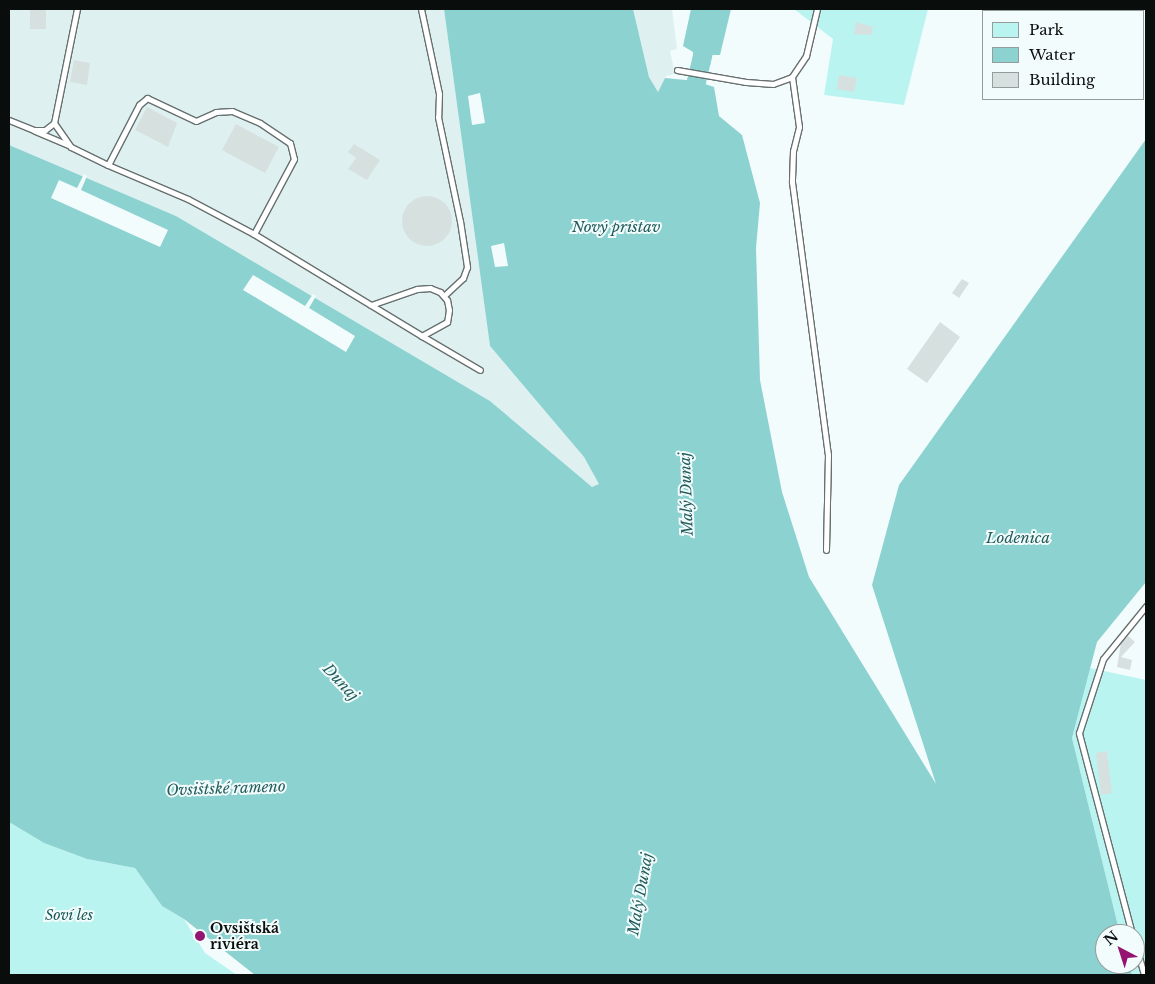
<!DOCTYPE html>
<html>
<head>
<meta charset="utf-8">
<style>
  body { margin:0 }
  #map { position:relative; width:1155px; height:984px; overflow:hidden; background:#f3fcfc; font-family:"Libre Baskerville",serif }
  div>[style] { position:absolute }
  .built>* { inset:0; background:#def1f0 }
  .green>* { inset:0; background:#baf4f1 }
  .water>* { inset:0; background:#8cd2d0 }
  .pier>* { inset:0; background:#f3fcfc }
  .river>* { height:19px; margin:-9.5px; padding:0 9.5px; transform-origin:9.5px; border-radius:9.5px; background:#8cd2d0 }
  .building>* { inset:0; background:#d6e0df }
  .round { border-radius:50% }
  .roads { filter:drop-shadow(1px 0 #676f6f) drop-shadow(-1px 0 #676f6f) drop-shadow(0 1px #676f6f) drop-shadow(0 -1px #676f6f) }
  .lane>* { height:5px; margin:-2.5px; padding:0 2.5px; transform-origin:2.5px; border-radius:2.5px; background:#fff }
  .dots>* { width:14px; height:14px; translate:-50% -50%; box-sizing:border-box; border:2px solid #f3fcfc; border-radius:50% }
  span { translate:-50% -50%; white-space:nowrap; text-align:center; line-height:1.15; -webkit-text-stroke:4px #f3fcfc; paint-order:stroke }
  .park-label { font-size:14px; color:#1c5857; font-style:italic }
  .poi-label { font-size:14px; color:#090d0c; font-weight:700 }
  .left { translate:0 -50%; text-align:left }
  .water-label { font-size:15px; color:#225d5b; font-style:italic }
  .frame { position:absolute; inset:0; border:10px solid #090d0c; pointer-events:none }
  .legend { position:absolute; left:982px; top:10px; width:162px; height:90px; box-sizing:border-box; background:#f3fcfc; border:1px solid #959c9c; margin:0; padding:6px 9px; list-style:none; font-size:15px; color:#090d0c }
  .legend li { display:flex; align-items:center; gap:10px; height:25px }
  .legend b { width:25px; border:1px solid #959c9c }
  .north { position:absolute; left:1095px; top:924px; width:50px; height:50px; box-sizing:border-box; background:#f3fcfc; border:1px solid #959c9c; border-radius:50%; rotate:320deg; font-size:14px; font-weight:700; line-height:20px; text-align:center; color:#090d0c }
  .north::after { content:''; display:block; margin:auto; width:18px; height:22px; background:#93156f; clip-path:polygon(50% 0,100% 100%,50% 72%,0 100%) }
</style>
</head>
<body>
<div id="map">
  <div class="built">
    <i style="clip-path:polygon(9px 9px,444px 9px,490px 346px,584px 457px,600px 484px,592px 487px,490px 401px,176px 216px,9px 145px)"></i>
    <i style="clip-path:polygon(633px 9px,672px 9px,677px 49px,670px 51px,675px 74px,666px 76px,658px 92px,649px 77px)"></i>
  </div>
  <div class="green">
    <i style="clip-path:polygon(794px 9px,928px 9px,904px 105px,824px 95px,833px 39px)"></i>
    <i style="clip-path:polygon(1090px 668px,1146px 680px,1146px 975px,1132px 975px,1128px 964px,1135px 964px,1135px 934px,1120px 934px,1072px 738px)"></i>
    <i style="clip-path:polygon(9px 822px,44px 843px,87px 859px,135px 868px,162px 906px,184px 919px,205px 953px,237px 975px,9px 975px)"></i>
  </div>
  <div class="water">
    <i style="clip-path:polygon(444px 9px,633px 9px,649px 77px,658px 92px,665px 78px,696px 81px,714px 87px,719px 116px,742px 135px,760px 203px,756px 248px,760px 380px,782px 492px,809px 577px,936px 784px,872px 585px,899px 485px,1146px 139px,1146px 582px,1097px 642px,1072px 738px,1120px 934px,1105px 934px,1105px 964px,1128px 964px,1132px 975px,255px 975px,184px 919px,162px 906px,135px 868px,87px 859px,44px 843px,9px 822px,9px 145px,176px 216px,490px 401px,592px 487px,599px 484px,584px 457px,490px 346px)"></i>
    <i style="clip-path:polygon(691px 9px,731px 9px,720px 55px,712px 55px,710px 66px,693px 63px,693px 52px,683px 46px)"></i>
  </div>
  <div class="pier">
    <i style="clip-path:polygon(480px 93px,485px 123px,472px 125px,468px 96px)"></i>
    <i style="clip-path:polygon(84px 174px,87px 176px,81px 190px,168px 230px,160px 247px,51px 198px,59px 180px,77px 188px)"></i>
    <i style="clip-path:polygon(504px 243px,508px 266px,495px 267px,491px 246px)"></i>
    <i style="clip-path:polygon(253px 275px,305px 306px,313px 294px,316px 296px,309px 308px,355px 336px,346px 352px,243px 290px)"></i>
  </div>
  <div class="river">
    <i style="left:695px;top:105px;width:24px;rotate:-88deg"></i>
    <i style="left:696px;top:81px;width:74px;rotate:-76.7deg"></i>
  </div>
  <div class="building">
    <i style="clip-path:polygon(30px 9px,46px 9px,46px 29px,30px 29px)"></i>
    <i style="clip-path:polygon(856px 22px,873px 27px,871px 35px,854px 34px)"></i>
    <i style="clip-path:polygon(74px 60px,90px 63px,87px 85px,70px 82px)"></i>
    <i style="clip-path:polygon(839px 75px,857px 78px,854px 92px,837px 89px)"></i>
    <i style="clip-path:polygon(147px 107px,177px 123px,168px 147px,135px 130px)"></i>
    <i style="clip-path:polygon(236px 124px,279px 147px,265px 173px,222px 150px)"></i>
    <i style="clip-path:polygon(354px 144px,380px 160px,367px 180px,348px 169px,356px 158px,348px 152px)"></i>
    <i class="round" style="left:402px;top:196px;width:50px;height:50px"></i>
    <i style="clip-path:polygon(962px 279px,969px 283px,959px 298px,952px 293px)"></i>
    <i style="clip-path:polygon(940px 322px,960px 337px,927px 383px,907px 369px)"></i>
    <i style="clip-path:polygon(1128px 636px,1135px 642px,1121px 657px,1132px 660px,1130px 670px,1117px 667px,1121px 643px)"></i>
    <i style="clip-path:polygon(1107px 751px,1112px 793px,1101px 795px,1096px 753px)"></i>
  </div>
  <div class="roads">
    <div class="lane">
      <i style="left:421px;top:9px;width:87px;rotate:78deg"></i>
      <i style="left:439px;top:94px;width:23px;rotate:92deg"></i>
      <i style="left:438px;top:117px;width:106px;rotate:78.1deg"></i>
      <i style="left:460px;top:221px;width:47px;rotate:81.3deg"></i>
      <i style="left:467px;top:267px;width:12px;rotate:110deg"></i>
      <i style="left:463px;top:278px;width:26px;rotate:137deg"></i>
      <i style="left:817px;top:9px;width:48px;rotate:103.2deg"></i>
      <i style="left:806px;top:56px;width:25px;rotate:124deg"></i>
      <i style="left:792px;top:77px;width:50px;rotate:82deg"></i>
      <i style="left:799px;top:127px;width:25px;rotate:104deg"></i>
      <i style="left:793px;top:151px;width:31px;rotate:92deg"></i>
      <i style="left:792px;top:182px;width:274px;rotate:82.5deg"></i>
      <i style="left:828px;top:454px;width:96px;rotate:91.2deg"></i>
      <i style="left:677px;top:70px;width:70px;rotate:9.9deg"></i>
      <i style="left:746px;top:82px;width:27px;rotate:4deg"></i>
      <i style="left:773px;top:84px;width:20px;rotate:-20deg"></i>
      <i style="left:9px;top:120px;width:27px;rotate:22deg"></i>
      <i style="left:34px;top:130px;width:11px"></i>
      <i style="left:45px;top:130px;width:11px;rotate:-38deg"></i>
      <i style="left:54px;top:123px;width:116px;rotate:-78.6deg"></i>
      <i style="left:54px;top:123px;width:29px;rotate:55deg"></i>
      <i style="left:71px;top:147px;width:41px;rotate:25.9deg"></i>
      <i style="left:108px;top:165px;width:68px;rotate:-62.7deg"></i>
      <i style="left:139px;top:105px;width:11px;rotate:-41deg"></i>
      <i style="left:147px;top:98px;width:54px;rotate:25.1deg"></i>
      <i style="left:196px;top:121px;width:22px;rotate:-24deg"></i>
      <i style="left:216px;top:112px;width:16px;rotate:-4deg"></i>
      <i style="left:232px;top:111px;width:30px;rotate:23deg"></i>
      <i style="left:260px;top:123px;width:36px;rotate:34deg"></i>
      <i style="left:290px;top:143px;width:16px;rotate:76deg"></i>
      <i style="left:294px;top:159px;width:85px;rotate:118.1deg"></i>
      <i style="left:254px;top:234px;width:75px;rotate:-152.1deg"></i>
      <i style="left:188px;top:199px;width:87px;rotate:-157deg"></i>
      <i style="left:35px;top:131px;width:36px;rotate:23deg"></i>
      <i style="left:254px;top:234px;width:137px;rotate:31.3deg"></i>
      <i style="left:371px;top:305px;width:49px;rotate:-19.2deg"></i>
      <i style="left:417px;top:289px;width:13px;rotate:-4deg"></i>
      <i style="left:430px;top:288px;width:11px;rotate:22deg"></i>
      <i style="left:440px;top:292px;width:11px;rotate:49deg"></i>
      <i style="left:447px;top:300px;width:10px;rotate:79deg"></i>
      <i style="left:449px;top:310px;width:12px;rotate:99deg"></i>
      <i style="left:447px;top:322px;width:29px;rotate:151deg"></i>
      <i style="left:422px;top:336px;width:60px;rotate:-148.7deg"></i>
      <i style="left:422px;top:336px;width:67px;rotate:30.4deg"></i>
      <i style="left:1132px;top:934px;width:208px;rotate:-104.8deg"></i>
      <i style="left:1079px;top:733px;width:78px;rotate:-72deg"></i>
      <i style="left:1103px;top:659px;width:68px;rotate:-50.9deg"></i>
      <i style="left:1135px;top:943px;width:33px;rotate:74deg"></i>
    </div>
  </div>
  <div class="dots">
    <i style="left:200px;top:936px;background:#93156f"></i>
  </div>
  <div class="park-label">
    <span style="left:69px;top:915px">Soví les</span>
  </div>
  <div class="poi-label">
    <span class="left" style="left:210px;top:936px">Ovsištská<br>riviéra</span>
  </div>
  <div class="water-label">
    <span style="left:616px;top:227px">Nový prístav</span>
    <span style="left:686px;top:494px;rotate:-92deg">Malý Dunaj</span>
    <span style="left:1018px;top:538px">Lodenica</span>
    <span style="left:341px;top:682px;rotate:47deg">Dunaj</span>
    <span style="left:226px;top:788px;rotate:-2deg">Ovsištské rameno</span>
    <span style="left:640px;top:894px;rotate:-80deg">Malý Dunaj</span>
  </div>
  <div class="frame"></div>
  <ul class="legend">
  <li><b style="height:14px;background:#baf4f1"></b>Park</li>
  <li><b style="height:14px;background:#8cd2d0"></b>Water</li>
  <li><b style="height:14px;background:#d6e0df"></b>Building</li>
  </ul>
  <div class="north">N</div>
</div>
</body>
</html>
